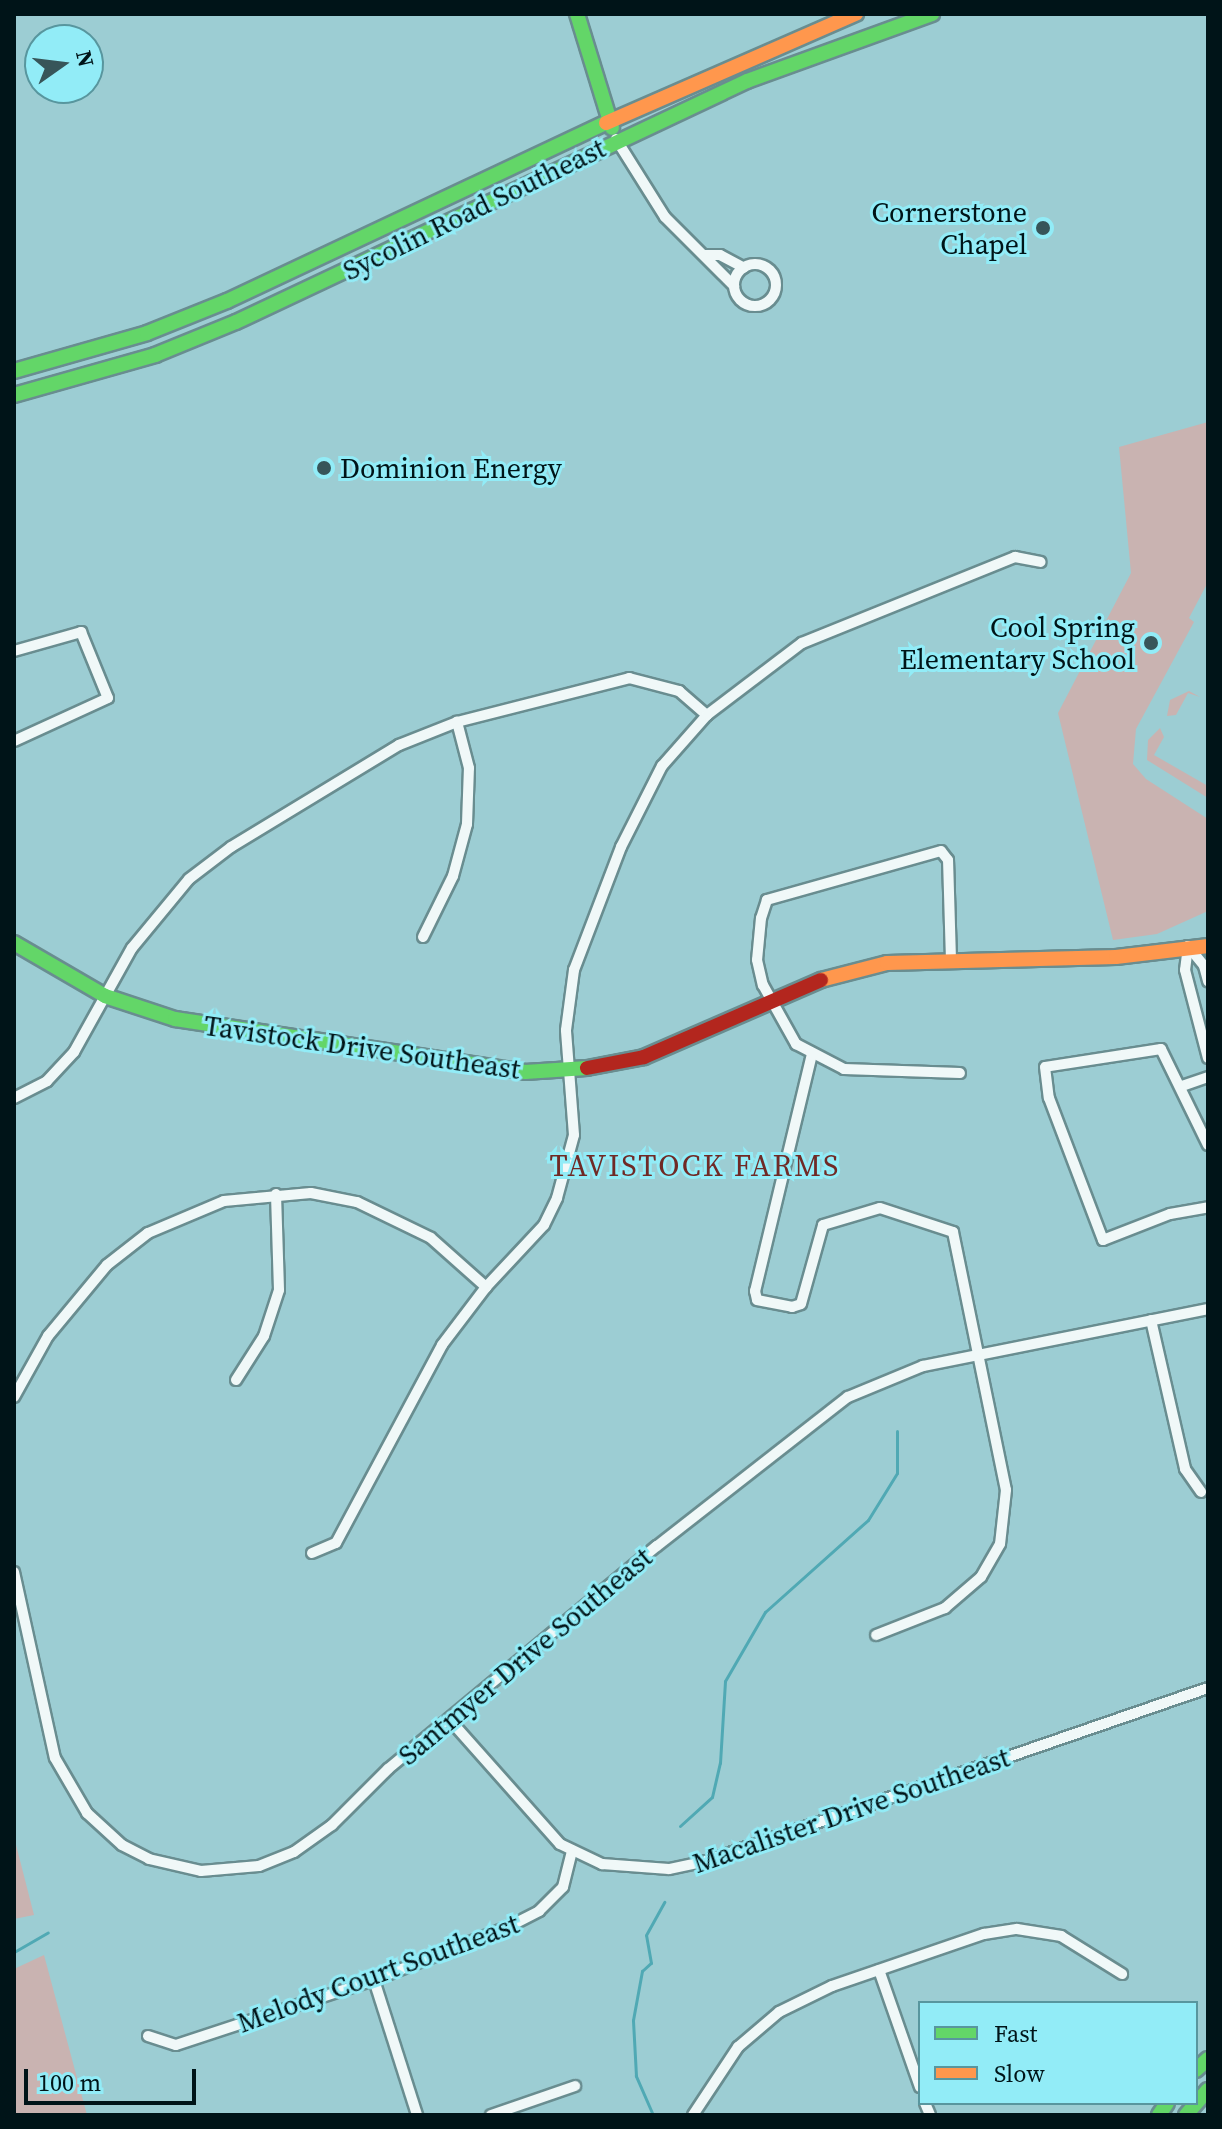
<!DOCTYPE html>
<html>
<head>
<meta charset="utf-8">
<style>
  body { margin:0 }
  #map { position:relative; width:1222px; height:2129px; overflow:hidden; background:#9ccdd3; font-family:"Source Serif 4",serif }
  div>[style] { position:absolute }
  .green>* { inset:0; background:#c9b3b1 }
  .stream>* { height:3px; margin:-1.5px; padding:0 1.5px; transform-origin:1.5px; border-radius:1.5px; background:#50a9b4 }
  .roads { filter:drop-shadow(2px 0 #698d90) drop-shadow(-2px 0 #698d90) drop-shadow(0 2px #698d90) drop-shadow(0 -2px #698d90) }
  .street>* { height:10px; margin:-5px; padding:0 5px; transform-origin:5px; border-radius:5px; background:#f0f8f8 }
  .street>.ring { margin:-5px; padding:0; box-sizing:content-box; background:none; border:10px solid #f0f8f8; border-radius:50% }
  .fast>* { height:14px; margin:-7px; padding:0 7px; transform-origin:7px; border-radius:7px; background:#63d668 }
  .slow>* { height:14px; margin:-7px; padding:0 7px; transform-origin:7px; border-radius:7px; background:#ff974d }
  .jam>* { height:14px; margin:-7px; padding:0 7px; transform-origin:7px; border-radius:7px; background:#b3261e }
  .dots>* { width:22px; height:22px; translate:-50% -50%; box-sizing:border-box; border:4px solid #92ecf7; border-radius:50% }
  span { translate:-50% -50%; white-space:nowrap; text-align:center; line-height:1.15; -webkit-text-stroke:6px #92ecf7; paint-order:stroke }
  .street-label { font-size:28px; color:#001418 }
  .poi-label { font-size:28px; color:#001418 }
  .right { translate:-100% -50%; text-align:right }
  .left { translate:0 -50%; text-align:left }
  .neighbourhood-label { font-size:30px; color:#702a26; letter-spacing:2px }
  .frame { position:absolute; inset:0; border:16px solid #001418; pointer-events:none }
  .legend { position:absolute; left:918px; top:2001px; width:280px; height:104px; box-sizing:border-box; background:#92ecf7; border:2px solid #58969e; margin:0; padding:10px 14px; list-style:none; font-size:24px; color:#001418 }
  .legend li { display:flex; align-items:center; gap:16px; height:40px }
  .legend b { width:40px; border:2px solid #58969e }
  .north { position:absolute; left:24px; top:24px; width:80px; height:80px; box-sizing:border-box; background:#92ecf7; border:2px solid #58969e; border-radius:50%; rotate:76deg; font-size:22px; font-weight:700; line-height:32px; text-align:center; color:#001418 }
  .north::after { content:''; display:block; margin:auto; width:28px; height:36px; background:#375559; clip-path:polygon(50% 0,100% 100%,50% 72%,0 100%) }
  .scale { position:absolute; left:24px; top:2069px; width:172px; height:36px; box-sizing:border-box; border:4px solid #001418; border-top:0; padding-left:10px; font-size:24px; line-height:28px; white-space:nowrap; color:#001418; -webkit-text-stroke:6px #92ecf7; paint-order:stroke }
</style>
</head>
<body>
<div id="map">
  <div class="green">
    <i style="clip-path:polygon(1208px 422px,1208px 582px,1189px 618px,1194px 622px,1136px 729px,1133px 764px,1146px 779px,1208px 819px,1208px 911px,1157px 934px,1113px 940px,1058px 713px,1131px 573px,1119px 447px)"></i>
    <i style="clip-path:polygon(1189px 691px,1200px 697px,1188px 693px,1176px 715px,1167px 716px,1170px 700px)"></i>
    <i style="clip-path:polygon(1160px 728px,1164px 737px,1154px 755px,1208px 786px,1208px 798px,1147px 760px,1148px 740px)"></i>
    <i style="clip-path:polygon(14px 1837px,34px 1915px,14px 1919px)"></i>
    <i style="clip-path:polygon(44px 1955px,87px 2115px,14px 2115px,14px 1969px)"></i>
  </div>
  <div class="stream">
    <i style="left:680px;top:1826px;width:43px;rotate:-42.2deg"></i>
    <i style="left:712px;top:1797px;width:35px;rotate:-77deg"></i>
    <i style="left:720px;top:1763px;width:82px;rotate:-86.5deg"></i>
    <i style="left:725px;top:1681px;width:80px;rotate:-59.9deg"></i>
    <i style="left:765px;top:1612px;width:138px;rotate:-41.8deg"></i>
    <i style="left:868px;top:1520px;width:55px;rotate:-58.3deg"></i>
    <i style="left:897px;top:1473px;width:42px;rotate:-90deg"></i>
    <i style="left:14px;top:1952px;width:39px;rotate:-30deg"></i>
    <i style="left:653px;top:2115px;width:43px;rotate:-113.6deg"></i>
    <i style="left:636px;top:2076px;width:56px;rotate:-93.1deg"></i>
    <i style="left:633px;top:2020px;width:50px;rotate:-79.6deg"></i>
    <i style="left:642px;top:1971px;width:12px;rotate:-42deg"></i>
    <i style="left:651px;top:1963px;width:28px;rotate:-100deg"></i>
    <i style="left:646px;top:1935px;width:38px;rotate:-61deg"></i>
  </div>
  <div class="roads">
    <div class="street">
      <i style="left:616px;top:139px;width:92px;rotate:57.9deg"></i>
      <i style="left:665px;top:217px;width:98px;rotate:45deg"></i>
      <i style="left:705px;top:255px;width:15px"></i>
      <i style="left:720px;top:255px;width:27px;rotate:28deg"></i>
      <i class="ring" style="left:734px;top:264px;width:32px;height:32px"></i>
      <i style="left:14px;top:651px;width:70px;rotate:-15.8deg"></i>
      <i style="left:81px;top:632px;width:71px;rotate:67.8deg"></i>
      <i style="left:108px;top:698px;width:103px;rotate:155.4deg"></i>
      <i style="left:423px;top:937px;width:68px;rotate:-63.8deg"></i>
      <i style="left:453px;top:876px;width:54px;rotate:-74.9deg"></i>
      <i style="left:467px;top:824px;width:56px;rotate:-88deg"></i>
      <i style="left:469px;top:768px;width:48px;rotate:-104.6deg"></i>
      <i style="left:1188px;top:946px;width:24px;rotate:97deg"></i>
      <i style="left:1185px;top:970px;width:91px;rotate:75.4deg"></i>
      <i style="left:1188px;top:946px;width:26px;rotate:51deg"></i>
      <i style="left:1204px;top:966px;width:16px;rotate:75deg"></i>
      <i style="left:951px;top:960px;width:100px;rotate:-91.7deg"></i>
      <i style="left:948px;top:860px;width:11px;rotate:-128deg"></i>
      <i style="left:941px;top:851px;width:181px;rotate:164.3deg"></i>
      <i style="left:767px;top:900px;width:19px;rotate:108deg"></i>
      <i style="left:761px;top:918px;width:42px;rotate:95.4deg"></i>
      <i style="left:757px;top:960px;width:26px;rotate:77deg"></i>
      <i style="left:763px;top:985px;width:68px;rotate:60.8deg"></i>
      <i style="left:796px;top:1044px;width:54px;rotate:27.5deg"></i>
      <i style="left:844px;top:1069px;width:116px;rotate:2deg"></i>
      <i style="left:812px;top:1054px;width:244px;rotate:103.5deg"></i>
      <i style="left:755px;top:1291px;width:9px;rotate:77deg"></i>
      <i style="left:757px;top:1300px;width:36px;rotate:11deg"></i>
      <i style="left:792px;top:1307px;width:9px;rotate:-18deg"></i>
      <i style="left:801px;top:1304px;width:82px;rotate:-74.4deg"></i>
      <i style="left:823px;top:1225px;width:59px;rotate:-16.6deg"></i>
      <i style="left:880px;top:1208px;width:77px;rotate:18.2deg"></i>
      <i style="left:953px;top:1232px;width:263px;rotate:78.4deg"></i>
      <i style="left:1006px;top:1490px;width:54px;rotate:96.3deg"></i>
      <i style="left:1000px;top:1544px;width:38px;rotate:120deg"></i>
      <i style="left:981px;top:1577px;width:48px;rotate:139.3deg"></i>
      <i style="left:945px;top:1608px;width:74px;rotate:158.6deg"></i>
      <i style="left:1182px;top:1086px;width:28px;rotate:-19deg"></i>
      <i style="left:14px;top:1098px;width:37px;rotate:-27deg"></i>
      <i style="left:47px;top:1081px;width:40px;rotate:-47deg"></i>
      <i style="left:74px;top:1052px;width:119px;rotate:-60.9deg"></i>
      <i style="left:132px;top:948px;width:89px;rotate:-50.4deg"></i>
      <i style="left:189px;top:879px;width:53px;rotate:-37.3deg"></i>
      <i style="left:231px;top:847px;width:197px;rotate:-31.3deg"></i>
      <i style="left:399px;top:745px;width:62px;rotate:-21.6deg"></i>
      <i style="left:457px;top:722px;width:178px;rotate:-14.3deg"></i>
      <i style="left:629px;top:678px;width:52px;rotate:14.6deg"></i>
      <i style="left:679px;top:691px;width:37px;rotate:41deg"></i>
      <i style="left:1208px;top:1145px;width:107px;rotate:-116.1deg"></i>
      <i style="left:1161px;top:1049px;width:117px;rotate:171.2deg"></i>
      <i style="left:1045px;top:1067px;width:31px;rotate:83deg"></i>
      <i style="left:1049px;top:1098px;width:152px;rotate:69.2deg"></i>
      <i style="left:1103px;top:1240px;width:72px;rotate:-21.2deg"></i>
      <i style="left:1170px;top:1214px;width:39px;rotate:-10deg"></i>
      <i style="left:1151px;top:1320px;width:153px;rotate:77.1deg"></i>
      <i style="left:1185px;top:1469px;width:28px;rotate:55deg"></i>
      <i style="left:236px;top:1380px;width:52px;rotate:-57.5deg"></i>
      <i style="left:264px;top:1336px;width:48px;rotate:-71.9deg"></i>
      <i style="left:279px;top:1290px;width:96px;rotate:-91.8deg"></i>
      <i style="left:14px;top:1397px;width:70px;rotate:-60.9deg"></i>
      <i style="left:48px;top:1336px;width:92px;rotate:-50.3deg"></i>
      <i style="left:107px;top:1265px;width:52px;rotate:-38deg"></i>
      <i style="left:148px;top:1233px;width:82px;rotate:-22.8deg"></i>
      <i style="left:224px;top:1201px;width:87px;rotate:-5.3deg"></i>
      <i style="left:311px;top:1193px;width:47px;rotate:11.1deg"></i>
      <i style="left:357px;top:1202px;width:82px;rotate:25.9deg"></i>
      <i style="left:431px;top:1238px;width:74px;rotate:41.7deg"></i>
      <i style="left:312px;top:1553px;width:26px;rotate:-23deg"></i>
      <i style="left:336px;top:1543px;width:225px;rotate:-61.8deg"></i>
      <i style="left:442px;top:1345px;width:73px;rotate:-52.8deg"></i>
      <i style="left:486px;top:1287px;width:85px;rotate:-46.9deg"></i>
      <i style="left:544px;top:1225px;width:30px;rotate:-64deg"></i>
      <i style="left:557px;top:1198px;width:65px;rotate:-74.9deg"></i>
      <i style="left:574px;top:1135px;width:105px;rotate:-94.4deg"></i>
      <i style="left:566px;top:1030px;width:61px;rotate:-82.4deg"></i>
      <i style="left:574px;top:970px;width:132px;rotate:-69.1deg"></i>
      <i style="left:621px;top:847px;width:91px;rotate:-63.2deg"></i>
      <i style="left:662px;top:766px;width:68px;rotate:-48.6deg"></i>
      <i style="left:707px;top:715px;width:119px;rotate:-37.2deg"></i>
      <i style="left:802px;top:643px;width:230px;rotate:-22deg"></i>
      <i style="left:1015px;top:557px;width:26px;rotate:11deg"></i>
      <i style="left:14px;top:1572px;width:190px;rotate:77.6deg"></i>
      <i style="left:55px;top:1758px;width:64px;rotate:59.8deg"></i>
      <i style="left:87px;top:1813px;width:47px;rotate:42.4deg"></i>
      <i style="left:122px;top:1845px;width:30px;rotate:27deg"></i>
      <i style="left:149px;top:1859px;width:53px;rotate:13deg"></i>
      <i style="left:201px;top:1871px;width:58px;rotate:-4.9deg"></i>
      <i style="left:259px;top:1866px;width:38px;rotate:-22deg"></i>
      <i style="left:294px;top:1852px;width:47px;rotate:-35.4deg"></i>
      <i style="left:332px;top:1825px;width:79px;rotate:-45deg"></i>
      <i style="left:388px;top:1769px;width:349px;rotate:-39.7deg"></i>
      <i style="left:657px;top:1546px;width:242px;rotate:-38deg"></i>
      <i style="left:848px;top:1397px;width:81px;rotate:-22.5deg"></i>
      <i style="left:923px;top:1366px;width:291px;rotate:-11.3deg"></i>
      <i style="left:449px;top:1719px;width:167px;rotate:48.4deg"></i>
      <i style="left:560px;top:1844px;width:47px;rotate:25.5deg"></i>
      <i style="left:602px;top:1864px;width:67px;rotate:4.3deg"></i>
      <i style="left:669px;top:1869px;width:38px;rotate:-12deg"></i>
      <i style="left:706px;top:1861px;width:531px;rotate:-19.02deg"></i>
      <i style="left:879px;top:1970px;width:124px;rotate:70.7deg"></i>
      <i style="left:374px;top:1980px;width:142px;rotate:72.3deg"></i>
      <i style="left:148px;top:2036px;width:29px;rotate:18deg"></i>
      <i style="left:176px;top:2045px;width:208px;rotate:-18.2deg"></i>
      <i style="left:374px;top:1980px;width:144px;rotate:-21.6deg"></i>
      <i style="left:508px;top:1927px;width:35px;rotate:-27deg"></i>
      <i style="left:539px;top:1911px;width:34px;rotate:-45deg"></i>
      <i style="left:563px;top:1887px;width:37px;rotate:-76deg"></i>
      <i style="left:925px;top:2103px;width:13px;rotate:67deg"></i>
      <i style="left:491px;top:2115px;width:89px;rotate:-19deg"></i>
      <i style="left:693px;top:2115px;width:82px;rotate:-56.5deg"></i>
      <i style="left:738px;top:2047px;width:54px;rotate:-40.5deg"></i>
      <i style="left:779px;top:2012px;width:59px;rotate:-26.1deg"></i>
      <i style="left:832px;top:1986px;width:161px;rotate:-18.9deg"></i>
      <i style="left:984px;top:1934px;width:33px;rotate:-9deg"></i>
      <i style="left:1017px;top:1929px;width:45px;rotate:9deg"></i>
      <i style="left:1061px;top:1936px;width:72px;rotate:31.9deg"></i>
    </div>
    <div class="fast">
      <i style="left:577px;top:14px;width:119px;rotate:72.9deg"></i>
      <i style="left:14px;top:371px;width:138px;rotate:-15.9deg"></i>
      <i style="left:147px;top:333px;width:86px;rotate:-21.8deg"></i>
      <i style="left:227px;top:301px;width:419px;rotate:-25.2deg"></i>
      <i style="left:14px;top:395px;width:147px;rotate:-15.8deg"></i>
      <i style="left:155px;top:355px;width:87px;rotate:-22.2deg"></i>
      <i style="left:236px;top:322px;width:565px;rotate:-25.25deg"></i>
      <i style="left:747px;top:81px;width:197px;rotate:-19.9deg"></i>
      <i style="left:14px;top:943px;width:105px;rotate:30.2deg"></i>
      <i style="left:105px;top:996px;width:74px;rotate:18.2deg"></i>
      <i style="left:175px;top:1019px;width:354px;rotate:8.6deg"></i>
      <i style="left:525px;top:1072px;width:62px;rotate:-3.7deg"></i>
      <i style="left:1196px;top:2070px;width:16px;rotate:-43deg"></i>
      <i style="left:1159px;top:2115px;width:14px;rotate:-56deg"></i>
      <i style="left:1186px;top:2115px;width:33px;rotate:-49deg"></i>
    </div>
    <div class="slow">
      <i style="left:606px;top:123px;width:273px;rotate:-23.6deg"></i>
      <i style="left:821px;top:980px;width:68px;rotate:-14.4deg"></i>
      <i style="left:887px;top:963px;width:229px;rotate:-1.5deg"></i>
      <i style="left:1116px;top:957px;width:93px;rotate:-6.8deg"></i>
    </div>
    <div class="jam">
      <i style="left:587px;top:1068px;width:58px;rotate:-10.9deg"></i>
      <i style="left:644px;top:1057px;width:193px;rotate:-23.5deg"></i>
    </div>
  </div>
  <div class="dots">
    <i style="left:1043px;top:228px;background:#375559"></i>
    <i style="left:324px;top:468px;background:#375559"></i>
    <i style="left:1151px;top:643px;background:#375559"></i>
  </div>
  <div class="street-label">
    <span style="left:474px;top:209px;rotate:-26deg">Sycolin Road Southeast</span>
    <span style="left:362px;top:1047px;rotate:8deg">Tavistock Drive Southeast</span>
    <span style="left:525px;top:1656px;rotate:-40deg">Santmyer Drive Southeast</span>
    <span style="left:851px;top:1810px;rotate:-19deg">Macalister Drive Southeast</span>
    <span style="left:378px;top:1973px;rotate:-20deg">Melody Court Southeast</span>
  </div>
  <div class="poi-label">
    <span class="right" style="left:1027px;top:228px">Cornerstone<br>Chapel</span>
    <span class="left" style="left:340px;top:468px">Dominion Energy</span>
    <span class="right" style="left:1135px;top:643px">Cool Spring<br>Elementary School</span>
  </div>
  <div class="neighbourhood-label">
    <span style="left:695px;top:1166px">TAVISTOCK FARMS</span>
  </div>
  <div class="frame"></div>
  <ul class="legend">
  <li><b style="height:10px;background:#63d668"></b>Fast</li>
  <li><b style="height:10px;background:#ff974d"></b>Slow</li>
  </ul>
  <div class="north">N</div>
  <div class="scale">100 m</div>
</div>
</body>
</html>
